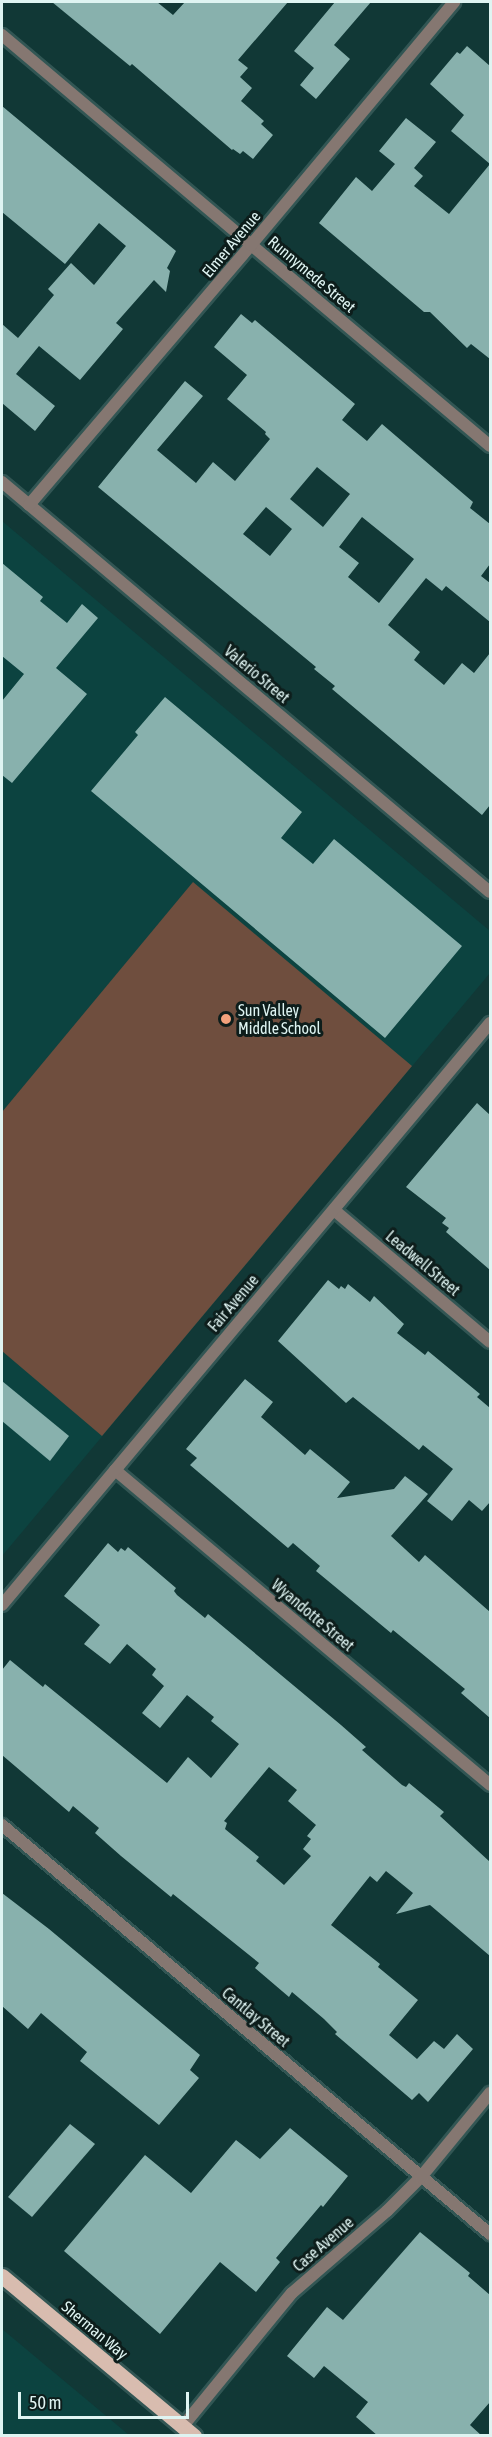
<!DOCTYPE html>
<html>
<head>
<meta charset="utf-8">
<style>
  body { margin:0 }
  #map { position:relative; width:492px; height:2437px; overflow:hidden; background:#113836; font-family:"Asap Condensed",sans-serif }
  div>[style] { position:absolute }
  .built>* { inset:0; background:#0c4340 }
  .green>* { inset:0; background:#6f4e3e }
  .building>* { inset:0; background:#88b1ad }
  .roads { filter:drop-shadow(2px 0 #325654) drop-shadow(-2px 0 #325654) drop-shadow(0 2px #325654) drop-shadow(0 -2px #325654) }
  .minor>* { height:12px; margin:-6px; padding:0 6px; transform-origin:6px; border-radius:6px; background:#857771 }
  .primary>* { height:15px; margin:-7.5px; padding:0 7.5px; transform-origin:7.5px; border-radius:7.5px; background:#d8bcaf }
  .dots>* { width:16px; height:16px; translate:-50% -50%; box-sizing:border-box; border:3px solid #0d1d1b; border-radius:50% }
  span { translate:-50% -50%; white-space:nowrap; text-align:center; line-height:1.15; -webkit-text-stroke:6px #0d1d1b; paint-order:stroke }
  .street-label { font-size:16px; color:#dff4f2 }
  .poi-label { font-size:16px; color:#dff4f2 }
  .left { translate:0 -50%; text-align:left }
  .frame { position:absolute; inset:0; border:3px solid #dff4f2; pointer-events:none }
  .scale { position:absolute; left:18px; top:2392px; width:171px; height:27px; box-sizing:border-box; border:3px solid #dff4f2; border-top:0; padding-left:8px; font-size:18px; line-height:21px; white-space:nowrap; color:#dff4f2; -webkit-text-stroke:4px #0d1d1b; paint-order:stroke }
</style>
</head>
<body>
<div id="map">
  <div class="built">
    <i style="clip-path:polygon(2px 521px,490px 931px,490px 973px,2px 1556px)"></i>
    <i style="clip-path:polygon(2px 2329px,129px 2435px,2px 2435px)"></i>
  </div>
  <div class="green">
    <i style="clip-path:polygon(193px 882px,412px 1066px,102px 1436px,2px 1351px,2px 1112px)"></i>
  </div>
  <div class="building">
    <i style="clip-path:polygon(52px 2px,157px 2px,173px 15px,185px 2px,288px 2px,238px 60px,248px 68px,240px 77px,252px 88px,241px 101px,264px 121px,261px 124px,273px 135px,253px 159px,243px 151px,240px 154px,233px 149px,232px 150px,132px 64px,130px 66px)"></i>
    <i style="clip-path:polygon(335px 2px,371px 2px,334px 45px,350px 59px,316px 99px,300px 85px,314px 68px,294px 51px)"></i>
    <i style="clip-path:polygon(467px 46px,490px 66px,490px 164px,451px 131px,464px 115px,430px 84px,457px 52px,460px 54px)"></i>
    <i style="clip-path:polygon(2px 106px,176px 251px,167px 268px,170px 271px,166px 292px,154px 280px,116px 323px,123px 329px,80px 380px,39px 346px,16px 374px,55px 406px,35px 431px,2px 403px,2px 324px,18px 338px,54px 295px,48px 289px,71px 263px,94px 285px,126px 246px,99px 223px,65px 264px,2px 212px)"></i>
    <i style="clip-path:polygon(406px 118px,436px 142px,414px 168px,423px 176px,414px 186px,449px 214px,490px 164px,490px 359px,471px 344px,467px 348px,430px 312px,424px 312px,319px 223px,356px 177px,372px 191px,395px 164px,379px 151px)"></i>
    <i style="clip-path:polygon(evenodd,241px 314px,252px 323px,255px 320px,262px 326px,355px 404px,342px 420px,367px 441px,382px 424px,473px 502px,470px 508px,490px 524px,490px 564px,481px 576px,490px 583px,490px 622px,446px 586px,442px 591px,426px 578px,388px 625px,420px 652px,414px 660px,444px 685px,462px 663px,474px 673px,490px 653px,490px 805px,482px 815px,332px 689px,335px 686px,314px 669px,316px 667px,98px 487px,185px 381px,203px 396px,157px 450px,196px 483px,213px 462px,235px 481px,270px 439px,265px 434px,266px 432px,227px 399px,247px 375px,214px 347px,241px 314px,317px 467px,350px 494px,323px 527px,290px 499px,317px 467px,241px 314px,266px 507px,292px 529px,270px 556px,243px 534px,266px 507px,241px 314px,362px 517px,414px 559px,379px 603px,348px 577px,359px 563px,339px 547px,362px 517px)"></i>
    <i style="clip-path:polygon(2px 563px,43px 597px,40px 601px,67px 623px,82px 604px,98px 618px,56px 668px,87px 694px,12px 783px,2px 775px,2px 701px,24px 674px,2px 656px)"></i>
    <i style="clip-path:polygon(165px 697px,302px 812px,281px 838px,313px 864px,334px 839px,462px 946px,385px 1038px,91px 791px,138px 735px,135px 732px)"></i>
    <i style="clip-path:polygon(477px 1103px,490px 1115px,490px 1270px,446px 1232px,449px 1228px,442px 1223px,446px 1218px,406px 1187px)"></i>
    <i style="clip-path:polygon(328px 1280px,339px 1289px,341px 1286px,345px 1289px,348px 1284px,370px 1302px,374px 1296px,404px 1324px,397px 1333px,425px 1355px,428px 1351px,480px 1394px,477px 1397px,490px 1408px,490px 1502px,482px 1511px,469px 1500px,452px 1521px,427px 1501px,453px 1469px,423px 1445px,419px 1450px,353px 1397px,346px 1403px,278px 1341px)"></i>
    <i style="clip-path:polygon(245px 1379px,273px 1402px,261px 1417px,305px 1455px,310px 1449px,350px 1482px,337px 1498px,394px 1489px,405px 1476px,428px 1494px,391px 1536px,419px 1562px,425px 1555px,490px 1612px,490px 1718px,461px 1693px,465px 1689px,393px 1630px,391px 1633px,316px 1571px,320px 1566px,293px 1543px,288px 1548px,190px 1465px,197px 1458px,186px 1449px)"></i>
    <i style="clip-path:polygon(2px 1381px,69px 1436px,50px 1461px,2px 1421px)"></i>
    <i style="clip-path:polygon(evenodd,108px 1543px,118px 1552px,121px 1548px,125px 1551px,128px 1547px,176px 1588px,174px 1591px,177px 1595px,205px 1618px,208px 1614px,341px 1725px,366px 1747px,362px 1750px,402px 1785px,406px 1787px,409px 1783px,444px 1812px,440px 1816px,490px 1862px,490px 1956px,430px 1905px,396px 1914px,413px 1893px,386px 1871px,377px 1882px,370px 1876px,331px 1925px,380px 1964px,378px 1967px,418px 2000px,389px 2035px,417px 2059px,434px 2041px,444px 2049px,457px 2034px,473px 2049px,428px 2102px,419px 2093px,412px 2100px,335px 2034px,337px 2032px,324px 2019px,292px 1992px,289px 1997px,255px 1968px,259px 1963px,173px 1894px,171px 1897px,121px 1856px,95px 1833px,99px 1828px,73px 1806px,69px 1812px,2px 1755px,2px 1670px,10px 1660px,43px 1687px,45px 1684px,167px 1783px,188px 1757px,211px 1778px,239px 1744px,211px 1721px,214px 1717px,187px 1695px,160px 1728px,142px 1713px,164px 1686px,152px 1675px,156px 1669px,127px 1644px,110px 1664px,84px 1644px,100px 1625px,64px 1596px,108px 1543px,269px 1767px,297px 1790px,288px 1801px,316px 1825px,307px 1836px,311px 1839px,303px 1849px,311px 1856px,284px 1885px,256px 1861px,259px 1857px,225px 1829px,227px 1823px,224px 1821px,269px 1767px)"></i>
    <i style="clip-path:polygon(2px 1893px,49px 1929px,200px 2055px,190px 2070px,199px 2078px,159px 2125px,80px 2061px,87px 2052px,41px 2013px,28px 2029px,2px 2006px)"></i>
    <i style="clip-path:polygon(70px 2124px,95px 2144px,32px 2217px,8px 2197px)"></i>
    <i style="clip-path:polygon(290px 2128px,348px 2176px,323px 2207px,321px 2205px,276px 2258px,280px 2262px,256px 2292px,220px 2262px,160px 2334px,64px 2251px,145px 2155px,191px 2193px,236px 2140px,260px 2159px)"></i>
    <i style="clip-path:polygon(420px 2232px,470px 2273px,468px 2276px,490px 2295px,490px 2402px,470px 2425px,482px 2436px,378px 2436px,356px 2417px,368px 2402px,324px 2366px,314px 2378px,287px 2356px,327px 2307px,343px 2320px)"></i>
  </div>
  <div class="roads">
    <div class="minor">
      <i style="left:2px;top:35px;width:638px;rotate:40.1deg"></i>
      <i style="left:2px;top:482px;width:637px;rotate:40.04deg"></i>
      <i style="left:29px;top:505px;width:342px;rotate:-49.5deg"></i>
      <i style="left:251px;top:245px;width:317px;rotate:-50.1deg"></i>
      <i style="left:334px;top:1210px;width:204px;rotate:40.2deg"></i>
      <i style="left:115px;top:1470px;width:490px;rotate:40deg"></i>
      <i style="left:2px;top:1605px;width:760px;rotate:-50.02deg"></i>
      <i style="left:2px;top:1825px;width:637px;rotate:39.97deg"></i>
      <i style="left:183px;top:2426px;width:172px;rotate:-50.7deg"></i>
      <i style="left:292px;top:2293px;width:125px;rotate:-40.8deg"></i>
      <i style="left:387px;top:2211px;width:48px;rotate:-45deg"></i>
      <i style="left:421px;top:2177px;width:109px;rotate:-50.6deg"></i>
    </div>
    <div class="primary">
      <i style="left:2px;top:2276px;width:250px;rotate:39.8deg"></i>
    </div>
  </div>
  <div class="dots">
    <i style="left:226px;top:1019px;background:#f1a17c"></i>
  </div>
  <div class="street-label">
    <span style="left:231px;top:244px;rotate:-50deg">Elmer Avenue</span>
    <span style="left:312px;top:274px;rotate:40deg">Runnymede Street</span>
    <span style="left:257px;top:674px;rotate:40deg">Valerio Street</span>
    <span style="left:423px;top:1263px;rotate:40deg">Leadwell Street</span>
    <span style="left:233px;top:1303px;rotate:-50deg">Fair Avenue</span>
    <span style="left:313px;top:1615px;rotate:40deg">Wyandotte Street</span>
    <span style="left:256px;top:2017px;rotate:40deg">Cantlay Street</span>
    <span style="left:323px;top:2244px;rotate:-41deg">Case Avenue</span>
    <span style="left:95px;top:2330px;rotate:40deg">Sherman Way</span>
  </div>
  <div class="poi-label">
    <span class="left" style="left:238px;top:1019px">Sun Valley<br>Middle School</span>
  </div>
  <div class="frame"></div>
  <div class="scale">50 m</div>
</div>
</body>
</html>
